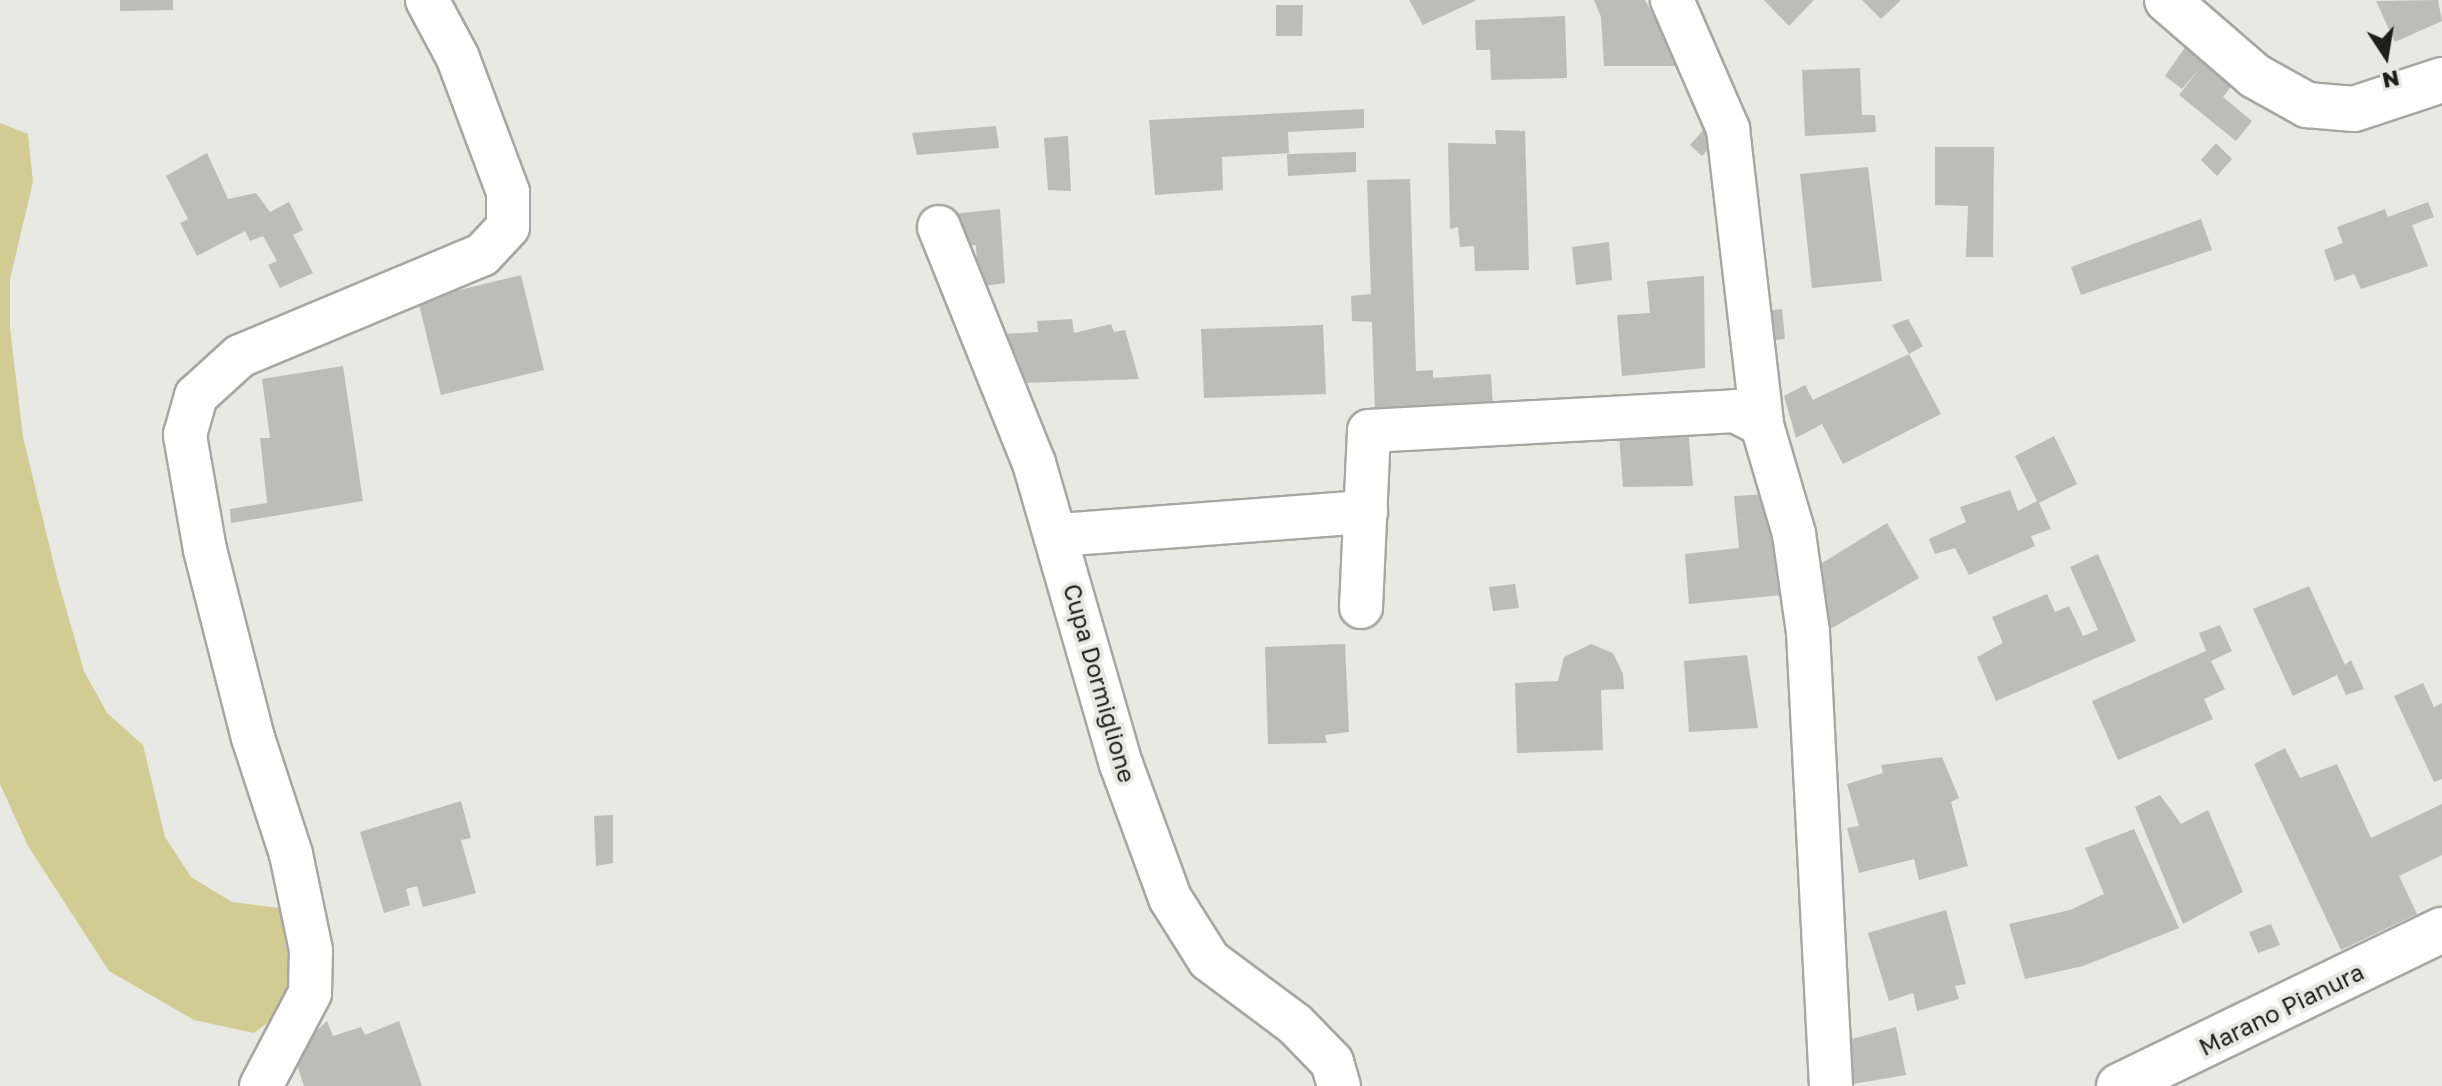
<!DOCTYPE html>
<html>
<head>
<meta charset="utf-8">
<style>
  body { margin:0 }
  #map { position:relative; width:2442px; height:1086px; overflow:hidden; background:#e9e9e4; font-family:"Golos Text",sans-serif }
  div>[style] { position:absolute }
  .green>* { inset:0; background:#d2cb92 }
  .building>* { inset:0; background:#bcbcb8 }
  .roads { filter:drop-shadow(2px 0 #a6a6a2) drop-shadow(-2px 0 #a6a6a2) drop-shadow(0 2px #a6a6a2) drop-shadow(0 -2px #a6a6a2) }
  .minor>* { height:42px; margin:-21px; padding:0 21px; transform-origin:21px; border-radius:21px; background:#fff }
  .tertiary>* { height:44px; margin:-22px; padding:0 22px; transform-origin:22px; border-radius:22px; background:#fff }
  span { translate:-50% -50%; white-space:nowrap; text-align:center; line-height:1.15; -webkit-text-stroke:8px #e9e9e4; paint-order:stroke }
  .street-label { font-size:24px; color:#1f1f1d }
  .north { position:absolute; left:2346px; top:16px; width:80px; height:80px; -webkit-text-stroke:6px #e9e9e4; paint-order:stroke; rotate:168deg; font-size:22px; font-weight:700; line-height:32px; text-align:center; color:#1f1f1d }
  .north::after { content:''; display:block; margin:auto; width:28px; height:36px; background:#1f1f1d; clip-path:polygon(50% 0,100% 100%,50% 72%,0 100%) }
</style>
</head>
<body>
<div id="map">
  <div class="green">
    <i style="clip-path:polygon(0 123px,28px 134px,33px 182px,10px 279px,10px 328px,23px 437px,57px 577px,84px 671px,107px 713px,143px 745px,165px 837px,191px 877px,232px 902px,279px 908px,292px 969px,288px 1007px,254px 1033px,194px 1020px,109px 971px,28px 846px,0 784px)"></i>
  </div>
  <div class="building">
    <i style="clip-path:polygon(120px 0,173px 0,173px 10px,120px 11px)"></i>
    <i style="clip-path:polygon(1409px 0,1475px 0,1475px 1px,1423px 25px)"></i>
    <i style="clip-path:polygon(1594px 0,1645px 0,1680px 66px,1604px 66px,1601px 17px)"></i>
    <i style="clip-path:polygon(1764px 0,1814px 0,1789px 26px)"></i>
    <i style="clip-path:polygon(1862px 0,1901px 0,1881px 19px)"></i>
    <i style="clip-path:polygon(2438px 0,2442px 21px,2395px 42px,2376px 1px)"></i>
    <i style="clip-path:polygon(1276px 5px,1303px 5px,1302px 36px,1276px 36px)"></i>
    <i style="clip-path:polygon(1565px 16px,1567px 78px,1491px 80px,1490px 50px,1476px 50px,1475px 20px)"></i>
    <i style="clip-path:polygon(2188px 43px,2236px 80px,2223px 97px,2252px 121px,2236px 141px,2179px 95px,2201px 67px,2182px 89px,2165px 76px)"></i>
    <i style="clip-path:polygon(1860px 68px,1862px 115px,1875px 115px,1876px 132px,1805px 136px,1802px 70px)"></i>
    <i style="clip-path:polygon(1364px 109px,1364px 128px,1288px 132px,1289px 153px,1222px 157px,1223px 190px,1155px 195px,1149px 120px)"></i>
    <i style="clip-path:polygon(996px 126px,999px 148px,917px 155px,912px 133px)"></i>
    <i style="clip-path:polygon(1705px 128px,1717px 139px,1702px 156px,1690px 145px)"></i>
    <i style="clip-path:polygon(1495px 130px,1525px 131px,1529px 270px,1475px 271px,1474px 246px,1460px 247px,1458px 227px,1450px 229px,1448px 143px,1496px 144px)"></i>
    <i style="clip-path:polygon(1068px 136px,1071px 191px,1048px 190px,1044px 138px)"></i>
    <i style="clip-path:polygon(2216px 143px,2232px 159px,2217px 176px,2201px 160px)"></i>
    <i style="clip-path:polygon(1935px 147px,1994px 147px,1993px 257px,1966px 257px,1968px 206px,1935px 205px)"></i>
    <i style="clip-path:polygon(1356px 152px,1356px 172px,1288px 176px,1287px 154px)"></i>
    <i style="clip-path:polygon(207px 153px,228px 199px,256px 193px,270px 212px,289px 202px,303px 230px,293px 235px,313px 273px,280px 288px,268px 265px,277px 261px,263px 236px,250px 241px,245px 231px,197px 256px,180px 223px,188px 219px,166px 176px)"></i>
    <i style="clip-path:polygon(1868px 167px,1882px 281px,1812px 288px,1800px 174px)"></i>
    <i style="clip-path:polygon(1410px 179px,1416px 371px,1433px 370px,1433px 378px,1491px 374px,1493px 407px,1375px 411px,1372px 322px,1352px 321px,1351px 296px,1371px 294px,1367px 180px)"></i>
    <i style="clip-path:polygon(2428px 202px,2434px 217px,2412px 225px,2428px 266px,2361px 289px,2354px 274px,2335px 281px,2324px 250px,2343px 243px,2337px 227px,2385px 209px,2388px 217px)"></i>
    <i style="clip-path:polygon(1000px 209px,1005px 283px,978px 287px,976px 245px,954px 247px,952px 214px)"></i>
    <i style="clip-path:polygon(2201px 219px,2212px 250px,2081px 295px,2071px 267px)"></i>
    <i style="clip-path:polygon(1609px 242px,1612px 280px,1576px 285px,1572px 247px)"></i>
    <i style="clip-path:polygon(521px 275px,544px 370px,441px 395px,418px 300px)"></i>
    <i style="clip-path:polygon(1704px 276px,1705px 368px,1622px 376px,1617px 315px,1650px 313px,1647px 281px)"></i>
    <i style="clip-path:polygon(1782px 309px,1785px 339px,1763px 341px,1762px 311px)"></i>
    <i style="clip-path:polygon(1072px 319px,1074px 333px,1111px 324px,1114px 332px,1125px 330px,1139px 379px,1023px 383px,1023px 374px,1013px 376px,1001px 334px,1038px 332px,1037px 321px)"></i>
    <i style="clip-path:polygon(1908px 319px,1923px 346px,1909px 354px,1892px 325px)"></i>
    <i style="clip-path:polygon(1323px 325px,1326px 394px,1204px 398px,1201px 329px)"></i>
    <i style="clip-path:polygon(1909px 354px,1941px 414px,1843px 464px,1822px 424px,1796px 438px,1784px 396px,1805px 385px,1813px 400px)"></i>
    <i style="clip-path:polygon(343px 366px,363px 501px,231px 523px,230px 509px,267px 503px,260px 438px,270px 438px,262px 379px)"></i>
    <i style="clip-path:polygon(1688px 428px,1693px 486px,1623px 487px,1619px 435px)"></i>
    <i style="clip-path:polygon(2054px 436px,2077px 484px,2039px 503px,2051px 529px,2031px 536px,2035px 546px,1969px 575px,1955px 548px,1935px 554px,1929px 539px,1966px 522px,1960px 507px,2010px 490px,2018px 511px,2037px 501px,2015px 456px)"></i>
    <i style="clip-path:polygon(1770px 494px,1794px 594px,1689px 604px,1685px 554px,1739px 548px,1734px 496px)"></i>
    <i style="clip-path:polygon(1887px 523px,1919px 578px,1825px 632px,1814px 568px)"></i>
    <i style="clip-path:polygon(2098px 554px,2136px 641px,1996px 701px,1977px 657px,2003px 643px,1992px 617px,2047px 594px,2055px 612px,2069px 606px,2083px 636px,2098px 630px,2070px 567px)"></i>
    <i style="clip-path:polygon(1515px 584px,1519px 608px,1493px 611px,1489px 587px)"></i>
    <i style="clip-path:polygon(2309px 586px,2345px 665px,2351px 660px,2364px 689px,2346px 695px,2337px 675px,2293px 696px,2253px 609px)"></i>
    <i style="clip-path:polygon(2220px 625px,2232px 651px,2211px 661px,2225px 689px,2204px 699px,2213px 719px,2118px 760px,2092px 701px,2206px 651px,2199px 633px)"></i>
    <i style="clip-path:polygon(1345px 644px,1349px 732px,1325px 735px,1327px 743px,1268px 744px,1265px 647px)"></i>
    <i style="clip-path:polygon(1591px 644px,1613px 653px,1623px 674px,1624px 689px,1601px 690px,1603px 750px,1517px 753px,1515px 683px,1558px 681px,1564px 657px)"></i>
    <i style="clip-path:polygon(1747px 655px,1758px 728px,1689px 732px,1684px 661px)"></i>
    <i style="clip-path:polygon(2423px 683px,2434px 707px,2442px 703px,2442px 779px,2434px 782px,2394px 696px)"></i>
    <i style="clip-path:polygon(2285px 748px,2300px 778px,2337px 764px,2371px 838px,2442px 804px,2442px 855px,2399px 876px,2417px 914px,2341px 950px,2254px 764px)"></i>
    <i style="clip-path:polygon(1942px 757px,1959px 798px,1951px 802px,1968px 866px,1919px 880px,1914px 859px,1859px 873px,1847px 828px,1859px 826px,1847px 784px,1883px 773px,1881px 765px)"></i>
    <i style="clip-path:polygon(2160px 795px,2181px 824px,2208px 810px,2243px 892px,2183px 924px,2135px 807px)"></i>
    <i style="clip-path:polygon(461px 801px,471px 838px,461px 840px,476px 893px,423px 907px,417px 886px,406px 889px,410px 905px,384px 913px,360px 832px)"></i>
    <i style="clip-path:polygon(613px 815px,613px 863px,596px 866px,594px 816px)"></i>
    <i style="clip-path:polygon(2134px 829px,2179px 928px,2083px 966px,2025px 979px,2009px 924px,2070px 910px,2104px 894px,2085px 848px)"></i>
    <i style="clip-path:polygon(1946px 910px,1966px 984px,1955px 986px,1959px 999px,1917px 1011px,1913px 993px,1889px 1001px,1868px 933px)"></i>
    <i style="clip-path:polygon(2271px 924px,2280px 945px,2258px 953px,2249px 932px)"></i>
    <i style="clip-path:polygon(327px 1021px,333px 1036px,361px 1027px,365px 1035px,399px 1021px,422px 1086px,304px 1086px,293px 1053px)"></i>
    <i style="clip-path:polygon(1896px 1027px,1906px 1075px,1841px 1086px,1837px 1043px)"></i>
  </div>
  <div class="roads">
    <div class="minor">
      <i style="left:1672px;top:0;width:141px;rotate:66.5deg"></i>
      <i style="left:1728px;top:129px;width:298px;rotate:83.4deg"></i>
      <i style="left:1762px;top:425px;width:114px;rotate:73.6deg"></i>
      <i style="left:1794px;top:534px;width:99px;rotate:81.9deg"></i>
      <i style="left:1808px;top:632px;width:455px;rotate:87.1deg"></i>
      <i style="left:939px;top:227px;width:254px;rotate:68.1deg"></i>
      <i style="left:1034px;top:463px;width:313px;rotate:73.9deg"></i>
      <i style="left:1121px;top:764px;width:143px;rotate:69.9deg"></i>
      <i style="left:1170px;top:898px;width:73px;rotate:57.8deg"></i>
      <i style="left:1209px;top:960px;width:107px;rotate:36.7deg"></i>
      <i style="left:1295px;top:1024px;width:53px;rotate:45.8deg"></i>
      <i style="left:1332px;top:1062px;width:25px;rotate:74deg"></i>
      <i style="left:1058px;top:535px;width:309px;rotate:-4.3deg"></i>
      <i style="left:1361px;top:607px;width:176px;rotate:-87.4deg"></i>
      <i style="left:1369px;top:431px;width:367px;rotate:-3.1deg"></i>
      <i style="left:1735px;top:411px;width:30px;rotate:27deg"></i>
      <i style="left:261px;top:1086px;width:105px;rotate:-62.2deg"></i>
      <i style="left:310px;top:993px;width:43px;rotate:-88.7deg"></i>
      <i style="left:311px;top:950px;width:98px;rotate:-101.8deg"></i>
      <i style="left:291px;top:854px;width:122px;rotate:-108.1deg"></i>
      <i style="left:253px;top:738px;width:194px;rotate:-104.3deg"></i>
      <i style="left:205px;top:550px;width:117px;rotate:-99.9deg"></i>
      <i style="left:185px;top:435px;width:41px;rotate:-74.2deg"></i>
      <i style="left:196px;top:396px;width:59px;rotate:-42.3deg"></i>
      <i style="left:240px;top:356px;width:262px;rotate:-22.7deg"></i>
      <i style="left:482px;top:255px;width:38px;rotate:-47deg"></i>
      <i style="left:508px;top:227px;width:35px;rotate:-90deg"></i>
      <i style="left:508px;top:192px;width:143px;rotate:-110.5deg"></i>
      <i style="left:458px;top:58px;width:66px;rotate:-118.1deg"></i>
    </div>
    <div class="tertiary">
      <i style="left:2167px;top:0;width:116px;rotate:40.8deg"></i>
      <i style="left:2255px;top:76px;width:60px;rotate:29.1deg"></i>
      <i style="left:2307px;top:105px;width:47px;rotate:4.9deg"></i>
      <i style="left:2354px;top:109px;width:93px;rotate:-18.2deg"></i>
      <i style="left:2119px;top:1086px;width:359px;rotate:-25.8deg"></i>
    </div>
  </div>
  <div class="street-label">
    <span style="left:1100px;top:683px;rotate:74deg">Cupa Dormiglione</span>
    <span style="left:2281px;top:1009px;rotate:-26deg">Marano Pianura</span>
  </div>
  <div class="north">N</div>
</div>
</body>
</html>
